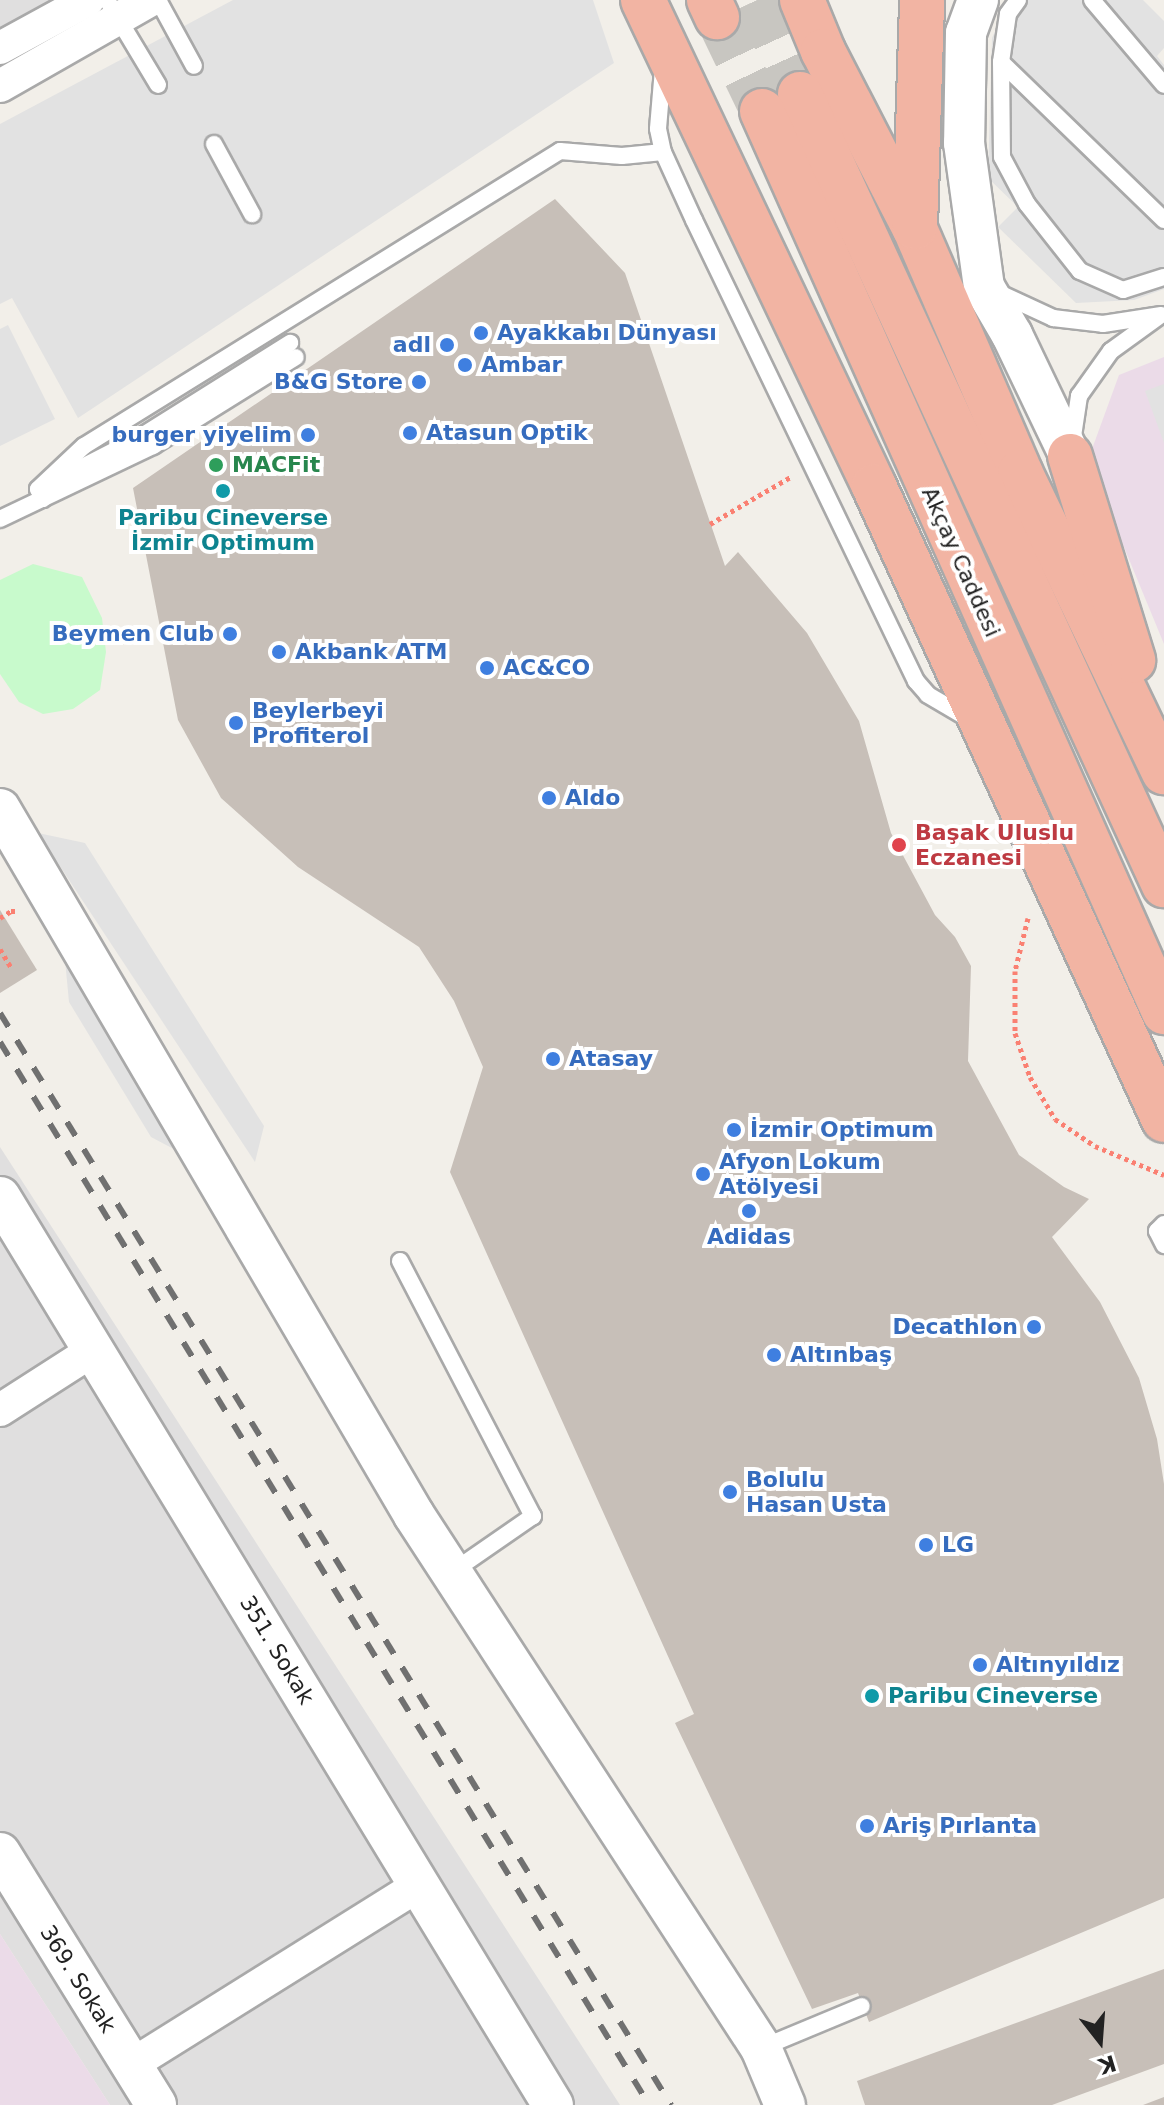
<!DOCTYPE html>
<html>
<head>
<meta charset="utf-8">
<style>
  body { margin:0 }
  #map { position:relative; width:1164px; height:2105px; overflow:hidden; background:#f2efe9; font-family:"DejaVu Sans",sans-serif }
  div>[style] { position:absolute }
  .residential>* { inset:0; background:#e0dfdf }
  .industrial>* { inset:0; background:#ebdbe8 }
  .park>* { inset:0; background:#c8facc }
  .parking>* { inset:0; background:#e2e2e2 }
  .building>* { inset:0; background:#c7bfb8 }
  .trunk-tunnel>* { height:44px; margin-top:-22px; transform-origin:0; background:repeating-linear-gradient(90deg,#c8c6c1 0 44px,transparent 0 66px) }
  .path>* { height:5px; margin-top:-2.5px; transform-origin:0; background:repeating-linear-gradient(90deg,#fa8072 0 4px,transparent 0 8px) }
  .roads { filter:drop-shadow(2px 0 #a9a9a9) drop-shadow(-2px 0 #a9a9a9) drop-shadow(0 2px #a9a9a9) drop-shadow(0 -2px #a9a9a9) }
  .service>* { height:16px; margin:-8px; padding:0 8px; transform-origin:8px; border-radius:8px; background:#fff }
  .minor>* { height:32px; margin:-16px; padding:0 16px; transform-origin:16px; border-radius:16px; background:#fff }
  .tertiary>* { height:40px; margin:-20px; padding:0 20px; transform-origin:20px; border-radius:20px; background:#fff }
  .trunk>* { height:44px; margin:-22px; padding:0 22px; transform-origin:22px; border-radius:22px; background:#f2b4a3 }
  .rail>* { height:6px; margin-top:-3px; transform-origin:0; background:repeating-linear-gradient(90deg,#707070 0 16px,transparent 0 32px) }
  .dots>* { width:22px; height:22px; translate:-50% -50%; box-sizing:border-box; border:4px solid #fff; border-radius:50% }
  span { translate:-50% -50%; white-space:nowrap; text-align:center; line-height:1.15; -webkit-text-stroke:8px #fff; paint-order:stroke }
  .shop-label { font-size:22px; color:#366cbe; font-weight:700 }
  .left { translate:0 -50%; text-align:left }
  .right { translate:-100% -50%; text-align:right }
  .leisure-label { font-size:22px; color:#27864d; font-weight:700 }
  .culture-label { font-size:22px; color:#0d838f; font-weight:700 }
  .street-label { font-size:22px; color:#222 }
  .health-label { font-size:22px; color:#be3a42; font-weight:700 }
  .north { position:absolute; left:1060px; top:2001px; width:80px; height:80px; -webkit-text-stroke:6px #fff; paint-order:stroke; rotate:163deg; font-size:22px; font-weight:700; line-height:32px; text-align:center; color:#222 }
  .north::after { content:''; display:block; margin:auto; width:28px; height:36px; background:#222; clip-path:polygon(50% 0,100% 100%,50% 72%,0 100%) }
</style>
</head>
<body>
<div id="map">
  <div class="residential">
    <i style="clip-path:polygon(0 0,73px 0,0 40px)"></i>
    <i style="clip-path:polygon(0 1147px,620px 2105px,110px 2105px,0 1934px)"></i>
  </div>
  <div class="industrial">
    <i style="clip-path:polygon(1164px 357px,1164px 644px,1088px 460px,1119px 375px)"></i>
    <i style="clip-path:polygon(0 1934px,110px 2105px,0 2105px)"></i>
  </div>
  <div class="park">
    <i style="clip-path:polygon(33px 564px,82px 577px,102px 618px,106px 652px,100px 690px,73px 709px,43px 714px,19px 702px,0 674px,0 580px)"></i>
  </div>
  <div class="parking">
    <i style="clip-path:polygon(233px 0,593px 0,614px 63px,78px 418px,12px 298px,0 304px,0 124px)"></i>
    <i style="clip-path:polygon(1010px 0,1143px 0,1164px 21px,1164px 48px,1157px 56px,1164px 65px,1164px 289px,1134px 300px,1076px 303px,998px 227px,1018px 207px,988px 178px,992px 38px)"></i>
    <i style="clip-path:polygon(8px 325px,55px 419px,0 446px,0 329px)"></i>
    <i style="clip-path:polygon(1164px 384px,1164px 443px,1145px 391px)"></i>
    <i style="clip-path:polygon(38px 833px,85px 843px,264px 1126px,255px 1162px)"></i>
    <i style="clip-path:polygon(65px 960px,187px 1156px,151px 1137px,69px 1002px)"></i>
  </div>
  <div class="building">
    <i style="clip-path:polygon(555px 199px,625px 273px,725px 566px,738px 552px,807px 633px,859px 721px,891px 833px,935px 915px,955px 937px,971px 966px,968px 1061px,1019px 1155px,1064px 1187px,1089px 1199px,1052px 1237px,1100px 1302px,1139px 1378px,1157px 1439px,1164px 1484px,1164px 1898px,869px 2022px,858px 1993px,812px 2009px,675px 1723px,694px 1714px,450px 1172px,483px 1067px,454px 1001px,419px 947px,298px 867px,221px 798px,178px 720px,133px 488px)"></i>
    <i style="clip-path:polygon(0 910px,37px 970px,0 993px)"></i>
    <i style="clip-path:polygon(1164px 1969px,1164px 2064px,1052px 2105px,865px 2105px,857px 2081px)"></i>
    <i style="clip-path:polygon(1164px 2097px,1164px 2105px,1143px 2105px)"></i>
  </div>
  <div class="trunk-tunnel">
    <i style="left:757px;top:0;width:103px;rotate:65.4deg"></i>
    <i style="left:717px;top:17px;width:104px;rotate:64.4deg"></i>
  </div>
  <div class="path">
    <i style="left:710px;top:524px;width:95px;rotate:-30.3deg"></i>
    <i style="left:0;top:918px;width:13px;rotate:-32deg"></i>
    <i style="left:11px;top:911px;width:7px"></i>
    <i style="left:1028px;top:918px;width:55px;rotate:103.8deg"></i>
    <i style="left:1015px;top:971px;width:62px;rotate:90deg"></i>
    <i style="left:1015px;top:1033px;width:46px;rotate:71.2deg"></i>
    <i style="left:1030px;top:1077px;width:49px;rotate:59.2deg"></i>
    <i style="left:1055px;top:1119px;width:48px;rotate:34deg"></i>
    <i style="left:1095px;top:1146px;width:75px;rotate:22.8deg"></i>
    <i style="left:0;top:949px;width:21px;rotate:59deg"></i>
  </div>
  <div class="roads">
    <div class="service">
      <i style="left:107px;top:0;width:99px;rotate:59deg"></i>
      <i style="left:158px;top:0;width:75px;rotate:61.4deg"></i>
      <i style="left:1018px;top:0;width:17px;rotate:126deg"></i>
      <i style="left:1008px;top:14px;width:49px;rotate:98.3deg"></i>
      <i style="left:1001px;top:62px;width:95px;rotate:89.4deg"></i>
      <i style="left:1002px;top:157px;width:53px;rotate:62deg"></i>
      <i style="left:1027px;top:204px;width:85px;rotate:51.7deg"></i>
      <i style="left:1080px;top:271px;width:47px;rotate:23.8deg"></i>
      <i style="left:1123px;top:290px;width:43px;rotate:-17.6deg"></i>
      <i style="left:1092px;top:0;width:111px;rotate:49.7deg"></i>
      <i style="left:1001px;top:62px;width:227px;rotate:44.1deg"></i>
      <i style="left:663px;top:69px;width:60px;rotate:94.8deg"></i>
      <i style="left:658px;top:129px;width:24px;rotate:78deg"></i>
      <i style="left:663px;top:152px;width:75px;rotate:65.5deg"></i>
      <i style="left:694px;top:220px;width:512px;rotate:64.29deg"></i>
      <i style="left:916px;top:681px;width:18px;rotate:49deg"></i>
      <i style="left:928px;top:695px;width:48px;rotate:30.3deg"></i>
      <i style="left:214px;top:144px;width:80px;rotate:61.5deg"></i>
      <i style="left:997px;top:292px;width:62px;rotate:24.9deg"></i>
      <i style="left:1053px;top:318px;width:50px;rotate:6.8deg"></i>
      <i style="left:1103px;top:324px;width:59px;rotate:-8.8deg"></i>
      <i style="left:1072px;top:443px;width:48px;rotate:-81.5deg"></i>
      <i style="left:1079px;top:396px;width:55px;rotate:-54.6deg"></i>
      <i style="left:1111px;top:351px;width:58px;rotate:-35.9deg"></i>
      <i style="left:53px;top:482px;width:94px;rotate:-27.1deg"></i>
      <i style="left:137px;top:439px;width:181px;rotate:-32.1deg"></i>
      <i style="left:43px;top:499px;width:11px;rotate:-117deg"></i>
      <i style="left:38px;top:489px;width:63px;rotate:-43.1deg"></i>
      <i style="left:84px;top:446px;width:560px;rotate:-31.79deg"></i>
      <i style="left:560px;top:151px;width:62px;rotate:4.6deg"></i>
      <i style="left:622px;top:156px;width:41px;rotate:-5.6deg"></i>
      <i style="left:0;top:519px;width:170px;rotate:-25.5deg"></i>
      <i style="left:153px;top:446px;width:168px;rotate:-31.9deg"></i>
      <i style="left:1164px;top:1224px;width:10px;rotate:135deg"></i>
      <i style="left:1157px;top:1231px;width:16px;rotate:63deg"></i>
      <i style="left:400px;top:1261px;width:288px;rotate:62.5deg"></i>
      <i style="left:533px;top:1516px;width:98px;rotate:145.3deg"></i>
      <i style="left:761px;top:2048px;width:109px;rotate:-22.6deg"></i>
    </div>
    <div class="minor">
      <i style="left:0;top:48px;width:100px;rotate:-28.6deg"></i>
      <i style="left:0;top:86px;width:174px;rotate:-29.7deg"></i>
      <i style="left:0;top:1410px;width:113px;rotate:-32.7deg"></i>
      <i style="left:131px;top:2065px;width:340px;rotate:-32deg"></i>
    </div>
    <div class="tertiary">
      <i style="left:978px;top:0;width:35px;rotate:110deg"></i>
      <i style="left:966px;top:33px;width:110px;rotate:91deg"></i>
      <i style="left:964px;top:143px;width:145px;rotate:82.1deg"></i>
      <i style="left:984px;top:287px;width:56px;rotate:59.7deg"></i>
      <i style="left:1012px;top:335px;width:134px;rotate:64.4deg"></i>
      <i style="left:0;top:809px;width:818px;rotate:59.61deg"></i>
      <i style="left:414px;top:1515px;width:636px;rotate:56.93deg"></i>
      <i style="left:761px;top:2048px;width:62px;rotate:67.2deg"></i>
      <i style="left:0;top:1197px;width:1063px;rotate:58.66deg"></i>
      <i style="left:0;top:1853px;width:296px;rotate:58.2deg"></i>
    </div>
    <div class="trunk">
      <i style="left:643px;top:0;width:538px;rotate:64.58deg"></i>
      <i style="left:874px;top:486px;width:697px;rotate:65.42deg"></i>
      <i style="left:709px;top:0;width:19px;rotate:65deg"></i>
      <i style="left:802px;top:0;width:55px;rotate:67.6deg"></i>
      <i style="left:823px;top:51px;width:200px;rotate:62.7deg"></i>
      <i style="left:915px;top:229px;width:265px;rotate:66.6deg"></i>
      <i style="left:1020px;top:472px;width:333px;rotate:64.4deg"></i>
      <i style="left:800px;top:94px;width:871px;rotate:65.29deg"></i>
      <i style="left:762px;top:111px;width:987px;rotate:65.95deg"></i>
      <i style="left:915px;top:227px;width:227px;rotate:-88.2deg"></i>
      <i style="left:1070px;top:456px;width:214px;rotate:72.8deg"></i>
    </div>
  </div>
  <div class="rail">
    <i style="left:0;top:1013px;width:1282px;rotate:58.43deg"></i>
    <i style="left:0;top:1042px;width:1245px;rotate:58.59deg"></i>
  </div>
  <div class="dots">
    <i style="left:481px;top:333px;background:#3f7fe0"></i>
    <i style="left:447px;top:345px;background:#3f7fe0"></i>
    <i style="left:465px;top:365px;background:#3f7fe0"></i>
    <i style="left:419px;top:382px;background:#3f7fe0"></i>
    <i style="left:410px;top:433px;background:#3f7fe0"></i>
    <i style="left:308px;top:435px;background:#3f7fe0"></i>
    <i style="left:216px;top:465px;background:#2e9e5b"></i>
    <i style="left:223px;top:491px;background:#0f9aa8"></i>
    <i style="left:230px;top:634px;background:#3f7fe0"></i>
    <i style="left:279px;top:652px;background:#3f7fe0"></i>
    <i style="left:487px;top:668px;background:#3f7fe0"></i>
    <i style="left:236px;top:723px;background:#3f7fe0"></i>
    <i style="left:549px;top:798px;background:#3f7fe0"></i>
    <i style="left:899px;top:845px;background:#e0444e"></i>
    <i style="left:553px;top:1059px;background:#3f7fe0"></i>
    <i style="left:734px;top:1130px;background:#3f7fe0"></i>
    <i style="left:703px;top:1174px;background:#3f7fe0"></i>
    <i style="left:749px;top:1211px;background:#3f7fe0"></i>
    <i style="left:1034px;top:1327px;background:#3f7fe0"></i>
    <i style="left:774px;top:1355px;background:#3f7fe0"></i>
    <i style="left:730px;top:1492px;background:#3f7fe0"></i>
    <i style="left:926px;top:1545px;background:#3f7fe0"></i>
    <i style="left:980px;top:1665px;background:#3f7fe0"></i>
    <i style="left:872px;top:1696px;background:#0f9aa8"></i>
    <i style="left:867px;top:1826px;background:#3f7fe0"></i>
  </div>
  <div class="shop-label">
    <span class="left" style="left:497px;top:333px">Ayakkabı Dünyası</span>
    <span class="right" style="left:431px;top:345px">adl</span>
    <span class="left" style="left:481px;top:365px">Ambar</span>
    <span class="right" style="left:403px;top:382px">B&amp;G Store</span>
    <span class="left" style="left:426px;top:433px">Atasun Optik</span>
    <span class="right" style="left:292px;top:435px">burger yiyelim</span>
    <span class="right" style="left:214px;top:634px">Beymen Club</span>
    <span class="left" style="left:295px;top:652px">Akbank ATM</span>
    <span class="left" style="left:503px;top:668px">AC&amp;CO</span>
    <span class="left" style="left:252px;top:723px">Beylerbeyi<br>Profiterol</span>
    <span class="left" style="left:565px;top:798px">Aldo</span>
    <span class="left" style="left:569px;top:1059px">Atasay</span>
    <span class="left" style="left:750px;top:1130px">İzmir Optimum</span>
    <span class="left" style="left:719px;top:1174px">Afyon Lokum<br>Atölyesi</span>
    <span style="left:749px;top:1237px">Adidas</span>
    <span class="right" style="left:1018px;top:1327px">Decathlon</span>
    <span class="left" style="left:790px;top:1355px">Altınbaş</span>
    <span class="left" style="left:746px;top:1492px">Bolulu<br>Hasan Usta</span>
    <span class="left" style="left:942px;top:1545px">LG</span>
    <span class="left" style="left:996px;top:1665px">Altınyıldız</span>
    <span class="left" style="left:883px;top:1826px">Ariş Pırlanta</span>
  </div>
  <div class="leisure-label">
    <span class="left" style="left:232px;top:465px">MACFit</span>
  </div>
  <div class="culture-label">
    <span style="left:223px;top:530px">Paribu Cineverse<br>İzmir Optimum</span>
    <span class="left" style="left:888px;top:1696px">Paribu Cineverse</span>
  </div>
  <div class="street-label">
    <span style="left:961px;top:562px;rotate:66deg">Akçay Caddesi</span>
    <span style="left:277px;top:1650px;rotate:59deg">351. Sokak</span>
    <span style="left:78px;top:1979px;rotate:58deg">369. Sokak</span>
  </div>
  <div class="health-label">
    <span class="left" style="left:915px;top:845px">Başak Uluslu<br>Eczanesi</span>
  </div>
  <div class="north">K</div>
</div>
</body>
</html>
